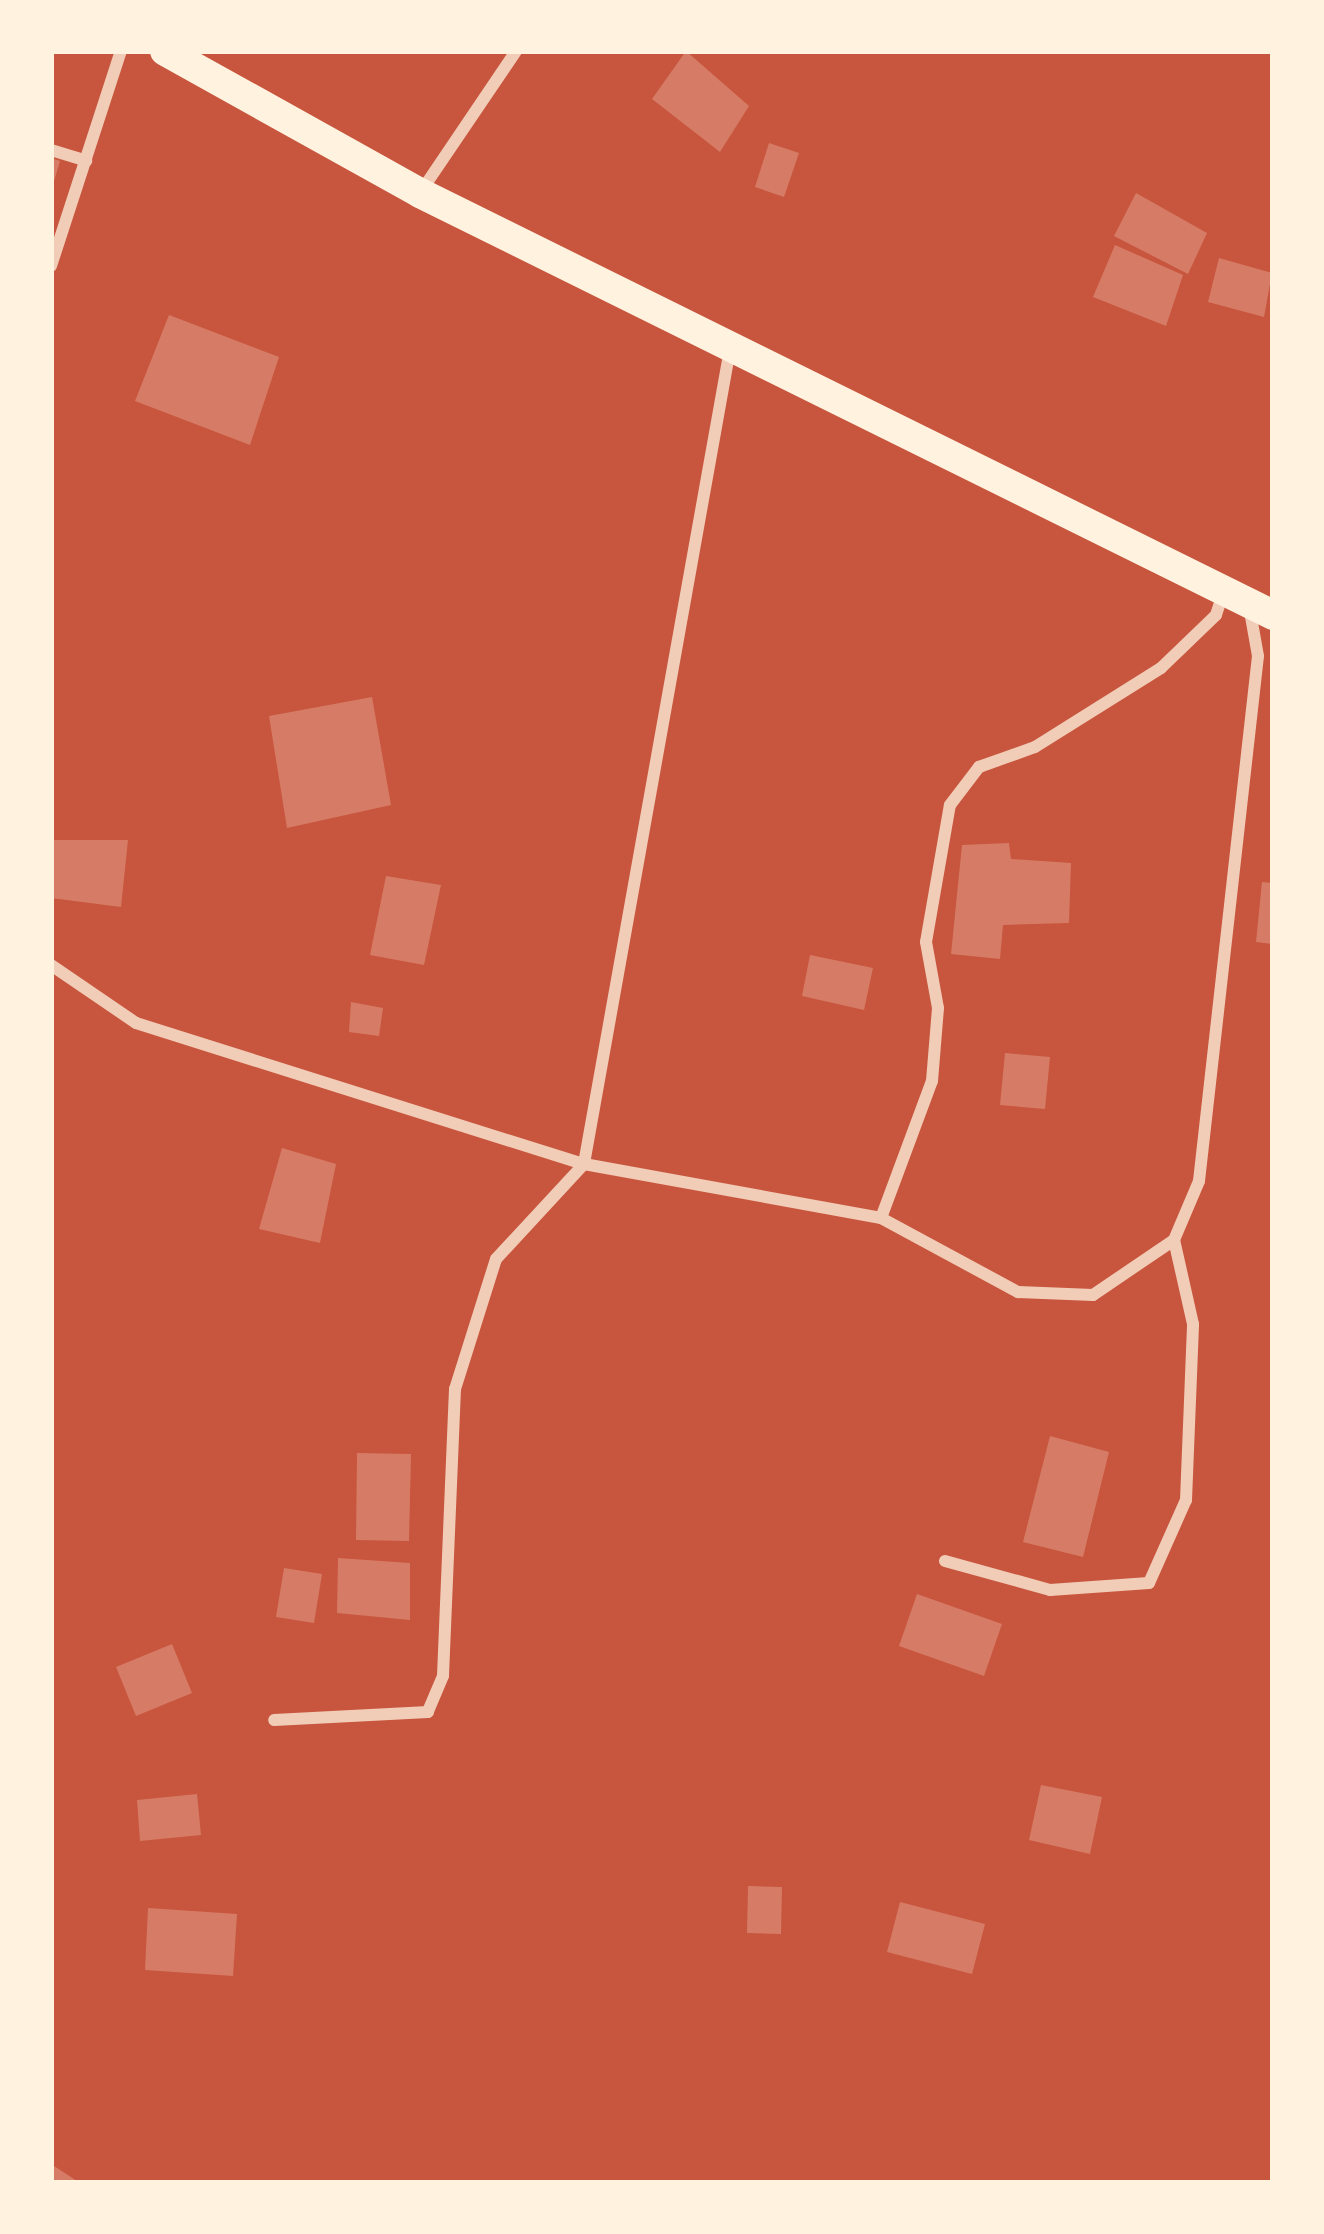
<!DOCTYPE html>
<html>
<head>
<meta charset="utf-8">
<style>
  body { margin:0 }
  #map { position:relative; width:1324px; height:2234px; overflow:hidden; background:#c8553d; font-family:"Roboto Condensed",sans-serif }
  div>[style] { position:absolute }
  .building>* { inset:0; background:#d67c66 }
  .minor>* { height:12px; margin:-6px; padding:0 6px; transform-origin:6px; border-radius:6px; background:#f1ccb7 }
  .trunk>* { height:30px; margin:-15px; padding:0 15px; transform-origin:15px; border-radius:15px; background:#fff3e0 }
  span { translate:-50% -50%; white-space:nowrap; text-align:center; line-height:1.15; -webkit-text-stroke:9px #fff3e0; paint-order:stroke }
  .frame { position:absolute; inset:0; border:54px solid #fff3e0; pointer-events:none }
</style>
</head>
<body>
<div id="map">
  <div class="building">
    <i style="clip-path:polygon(686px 51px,749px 106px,720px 152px,652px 99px)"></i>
    <i style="clip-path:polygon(769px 143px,799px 153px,784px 197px,755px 187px)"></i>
    <i style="clip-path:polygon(51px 158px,60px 161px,52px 188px,51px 188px)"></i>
    <i style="clip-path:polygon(1136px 193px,1207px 233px,1188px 274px,1114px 236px)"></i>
    <i style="clip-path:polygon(1115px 245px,1183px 275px,1166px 326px,1093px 297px)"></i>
    <i style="clip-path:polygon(1219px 258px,1272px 273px,1264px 317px,1208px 302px)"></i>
    <i style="clip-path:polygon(169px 315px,279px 357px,250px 445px,135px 401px)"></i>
    <i style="clip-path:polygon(372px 697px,391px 805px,287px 828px,269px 716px)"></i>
    <i style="clip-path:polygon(54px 840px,128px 840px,121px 907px,51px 898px)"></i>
    <i style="clip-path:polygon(1009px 843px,1011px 859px,1071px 863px,1069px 923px,1003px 925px,1000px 959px,951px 954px,962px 845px)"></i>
    <i style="clip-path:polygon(386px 876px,441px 885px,424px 965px,370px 955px)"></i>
    <i style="clip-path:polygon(1262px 882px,1273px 883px,1273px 944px,1256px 942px)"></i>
    <i style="clip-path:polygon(810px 955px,873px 968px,864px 1010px,802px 996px)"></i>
    <i style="clip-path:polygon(351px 1002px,383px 1008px,379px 1036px,349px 1032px)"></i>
    <i style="clip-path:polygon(1005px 1053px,1050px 1057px,1045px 1109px,1000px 1105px)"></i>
    <i style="clip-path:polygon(282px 1148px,336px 1164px,320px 1243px,259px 1229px)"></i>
    <i style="clip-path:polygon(1050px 1436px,1109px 1452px,1083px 1557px,1023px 1542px)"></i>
    <i style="clip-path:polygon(357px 1453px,411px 1454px,409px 1541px,356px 1540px)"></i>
    <i style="clip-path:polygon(338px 1558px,410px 1563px,410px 1620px,337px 1613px)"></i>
    <i style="clip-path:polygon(284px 1568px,322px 1574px,314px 1623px,276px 1617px)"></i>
    <i style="clip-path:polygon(917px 1594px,1002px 1624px,984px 1676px,899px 1646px)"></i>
    <i style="clip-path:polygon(172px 1644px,192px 1693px,136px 1716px,116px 1667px)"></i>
    <i style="clip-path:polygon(1041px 1785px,1102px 1797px,1090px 1854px,1029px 1840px)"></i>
    <i style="clip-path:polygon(197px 1794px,201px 1835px,140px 1841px,137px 1800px)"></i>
    <i style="clip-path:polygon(748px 1886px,782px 1887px,781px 1934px,747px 1933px)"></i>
    <i style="clip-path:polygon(900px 1902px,985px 1924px,972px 1974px,887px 1952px)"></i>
    <i style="clip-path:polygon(148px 1908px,237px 1914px,233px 1976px,145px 1970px)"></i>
    <i style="clip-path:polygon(51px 2164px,80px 2183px,51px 2183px)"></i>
  </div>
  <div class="minor">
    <i style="left:51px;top:150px;width:37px;rotate:17deg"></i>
    <i style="left:420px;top:193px;width:171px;rotate:-55.9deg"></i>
    <i style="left:51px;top:266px;width:226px;rotate:-72deg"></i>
    <i style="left:730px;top:349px;width:828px;rotate:100.16deg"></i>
    <i style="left:584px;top:1164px;width:302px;rotate:10.3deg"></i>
    <i style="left:881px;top:1218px;width:156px;rotate:28.4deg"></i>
    <i style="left:1018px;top:1292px;width:75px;rotate:2.3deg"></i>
    <i style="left:1093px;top:1295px;width:98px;rotate:-34.2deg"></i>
    <i style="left:1174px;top:1240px;width:64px;rotate:-67deg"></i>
    <i style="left:1199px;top:1181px;width:528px;rotate:-83.59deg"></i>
    <i style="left:1258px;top:656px;width:46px;rotate:-100.1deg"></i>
    <i style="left:51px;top:965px;width:103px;rotate:34.3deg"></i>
    <i style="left:136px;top:1023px;width:470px;rotate:17.5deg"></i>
    <i style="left:584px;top:1164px;width:129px;rotate:132.8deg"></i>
    <i style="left:496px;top:1259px;width:136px;rotate:107.5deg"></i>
    <i style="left:455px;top:1389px;width:287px;rotate:92.4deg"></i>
    <i style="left:443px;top:1676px;width:39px;rotate:113deg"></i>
    <i style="left:428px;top:1712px;width:154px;rotate:177deg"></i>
    <i style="left:881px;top:1218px;width:146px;rotate:-69.6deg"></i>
    <i style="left:932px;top:1081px;width:73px;rotate:-85.3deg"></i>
    <i style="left:938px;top:1008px;width:67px;rotate:-100.3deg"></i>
    <i style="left:926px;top:942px;width:139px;rotate:-80.1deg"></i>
    <i style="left:950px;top:805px;width:48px;rotate:-52.7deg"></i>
    <i style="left:979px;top:767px;width:59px;rotate:-19.7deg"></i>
    <i style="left:1035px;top:747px;width:149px;rotate:-32.1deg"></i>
    <i style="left:1161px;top:668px;width:76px;rotate:-43.9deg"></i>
    <i style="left:1216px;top:615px;width:25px;rotate:-72deg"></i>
    <i style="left:945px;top:1561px;width:109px;rotate:15.4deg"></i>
    <i style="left:1050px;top:1590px;width:99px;rotate:-4deg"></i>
    <i style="left:1149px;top:1583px;width:91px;rotate:-66deg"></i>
    <i style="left:1186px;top:1500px;width:176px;rotate:-87.7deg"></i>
    <i style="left:1193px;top:1324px;width:86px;rotate:-102.7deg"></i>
  </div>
  <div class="trunk">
    <i style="left:165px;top:51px;width:292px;rotate:29.1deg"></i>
    <i style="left:420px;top:193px;width:952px;rotate:26.32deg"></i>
  </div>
  <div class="frame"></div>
</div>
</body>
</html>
